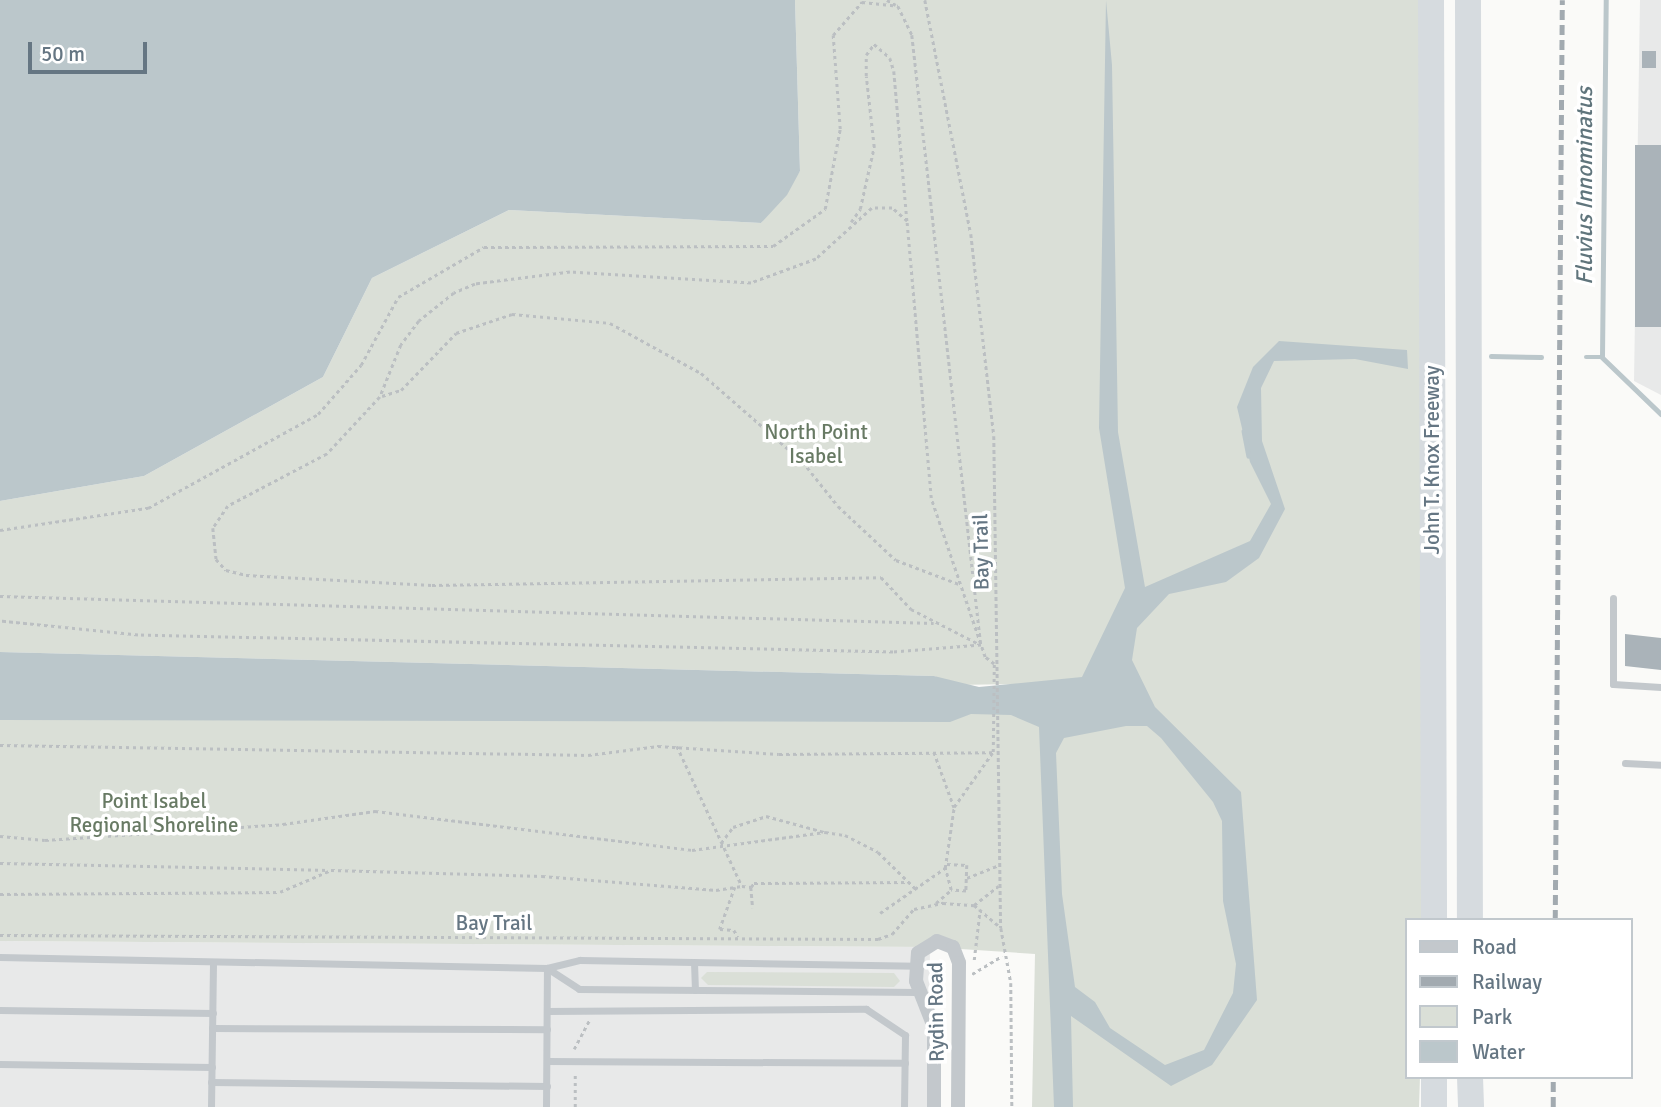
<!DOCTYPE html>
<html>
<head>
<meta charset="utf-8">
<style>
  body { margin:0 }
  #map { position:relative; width:1661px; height:1107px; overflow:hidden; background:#fafaf8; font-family:Signika,sans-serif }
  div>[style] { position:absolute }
  .built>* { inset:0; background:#e8e9e9 }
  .green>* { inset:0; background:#dadfd7 }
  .water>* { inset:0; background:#bbc7cb }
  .stream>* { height:4.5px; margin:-2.25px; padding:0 2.25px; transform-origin:2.25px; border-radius:2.25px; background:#bbc7cb }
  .building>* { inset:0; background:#aab3b9 }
  .path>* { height:2.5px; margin-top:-1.25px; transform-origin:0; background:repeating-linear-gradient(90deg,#bbbfc2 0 3.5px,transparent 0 7px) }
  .lane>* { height:7px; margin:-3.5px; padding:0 3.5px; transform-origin:3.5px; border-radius:3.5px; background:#c3c8cc }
  .street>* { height:14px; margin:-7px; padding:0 7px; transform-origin:7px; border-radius:7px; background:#c3c8cc }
  .highway>* { height:26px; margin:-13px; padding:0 13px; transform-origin:13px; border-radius:13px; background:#d6dbdf }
  .rail>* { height:4.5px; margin-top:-2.25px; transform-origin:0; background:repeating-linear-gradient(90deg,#a2aab0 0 10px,transparent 0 15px) }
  span { translate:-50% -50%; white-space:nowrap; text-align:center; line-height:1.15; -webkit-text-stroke:7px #fff; paint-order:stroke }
  .park-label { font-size:21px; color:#687a64 }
  .street-label { font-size:21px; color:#657683 }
  .water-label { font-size:23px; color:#60757c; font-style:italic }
  .legend { position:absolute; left:1405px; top:918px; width:228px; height:161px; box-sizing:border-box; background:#fff; border:2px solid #c1c8cd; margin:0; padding:9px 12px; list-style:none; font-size:21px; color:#657683 }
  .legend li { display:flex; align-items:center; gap:14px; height:35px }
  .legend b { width:35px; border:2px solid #c1c8cd }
  .scale { position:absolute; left:28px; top:42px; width:119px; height:32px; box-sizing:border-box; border:4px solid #657683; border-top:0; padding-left:9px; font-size:21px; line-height:24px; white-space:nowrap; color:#657683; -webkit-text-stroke:5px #fff; paint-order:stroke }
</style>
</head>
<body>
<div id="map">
  <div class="built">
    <i style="clip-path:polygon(1640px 0,1661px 0,1661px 395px,1634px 381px)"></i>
    <i style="clip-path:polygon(0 941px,930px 947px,928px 1107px,0 1107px)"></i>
  </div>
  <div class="green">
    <i style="clip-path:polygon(795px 0,1431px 0,1422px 920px,1407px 920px,1407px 1077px,1420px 1077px,1419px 1107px,1032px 1107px,1035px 954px,930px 947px,0 941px,0 682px,1035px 699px,1023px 684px,954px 685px,934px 676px,0 652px,0 501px,144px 476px,323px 377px,372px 278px,509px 210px,761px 223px,800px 171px)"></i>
    <i style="clip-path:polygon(707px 972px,894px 973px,900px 981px,894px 987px,708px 985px,701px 978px)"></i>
  </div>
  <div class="water">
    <i style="clip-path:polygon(0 0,795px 0,800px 171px,787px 195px,761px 223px,509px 210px,372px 278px,323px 377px,144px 476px,0 501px)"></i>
    <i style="clip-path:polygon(evenodd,1106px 0,1112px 65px,1118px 432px,1145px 587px,1250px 541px,1271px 504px,1250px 462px,1237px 407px,1253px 367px,1279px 341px,1407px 350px,1408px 369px,1355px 359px,1274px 361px,1261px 388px,1262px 441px,1285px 509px,1259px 558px,1226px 582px,1169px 594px,1137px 628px,1132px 660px,1155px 707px,1241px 792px,1257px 1000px,1212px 1065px,1171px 1086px,1071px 1016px,1073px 1107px,1054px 1107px,1039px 727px,1011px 715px,971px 714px,950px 722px,0 720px,0 652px,934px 676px,979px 687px,1082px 677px,1125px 588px,1099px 428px,1106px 0,1126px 726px,1147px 726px,1161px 738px,1213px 802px,1222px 821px,1223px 901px,1236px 964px,1233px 993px,1204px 1050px,1165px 1065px,1110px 1028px,1095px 1002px,1075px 987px,1062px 894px,1056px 753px,1064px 738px,1126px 726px)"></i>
  </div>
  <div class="stream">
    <i style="left:1491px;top:356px;width:50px;rotate:1.1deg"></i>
    <i style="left:1586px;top:357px;width:16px"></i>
    <i style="left:1602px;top:357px;width:357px;rotate:-89.4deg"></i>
    <i style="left:1602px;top:357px;width:82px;rotate:44deg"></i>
    <i style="left:1244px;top:431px;width:25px;rotate:79deg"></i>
  </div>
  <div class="building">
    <i style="clip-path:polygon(1642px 51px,1656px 51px,1656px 68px,1642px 68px)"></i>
    <i style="clip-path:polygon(1635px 145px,1661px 145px,1661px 327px,1635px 327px)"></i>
    <i style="clip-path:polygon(1625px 634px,1661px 638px,1661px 670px,1625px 666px)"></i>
  </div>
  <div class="path">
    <i style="left:887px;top:0;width:10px;rotate:29deg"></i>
    <i style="left:925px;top:0;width:238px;rotate:78.9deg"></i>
    <i style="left:971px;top:234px;width:203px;rotate:83.5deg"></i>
    <i style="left:994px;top:436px;width:492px;rotate:89.2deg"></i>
    <i style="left:1001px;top:928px;width:56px;rotate:79.7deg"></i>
    <i style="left:1011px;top:983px;width:124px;rotate:89.5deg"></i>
    <i style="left:851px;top:222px;width:16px;rotate:-55deg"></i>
    <i style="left:860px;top:209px;width:64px;rotate:-77.3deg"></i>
    <i style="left:874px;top:147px;width:71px;rotate:-96.4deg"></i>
    <i style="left:866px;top:76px;width:21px;rotate:-90deg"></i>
    <i style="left:866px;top:55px;width:14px;rotate:-54deg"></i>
    <i style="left:874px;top:44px;width:21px;rotate:41deg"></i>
    <i style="left:890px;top:58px;width:14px;rotate:73deg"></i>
    <i style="left:894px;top:71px;width:151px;rotate:85deg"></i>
    <i style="left:382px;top:396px;width:20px;rotate:-18deg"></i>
    <i style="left:401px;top:390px;width:79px;rotate:-46deg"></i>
    <i style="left:456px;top:333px;width:59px;rotate:-18.7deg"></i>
    <i style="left:512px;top:314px;width:98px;rotate:5.2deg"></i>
    <i style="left:610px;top:323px;width:104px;rotate:28.8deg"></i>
    <i style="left:701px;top:373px;width:135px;rotate:41.1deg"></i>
    <i style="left:803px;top:462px;width:56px;rotate:51.5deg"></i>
    <i style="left:838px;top:506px;width:79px;rotate:43deg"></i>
    <i style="left:896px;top:560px;width:67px;rotate:20.9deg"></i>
    <i style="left:0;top:530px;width:150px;rotate:-8.5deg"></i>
    <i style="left:148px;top:508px;width:194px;rotate:-28.9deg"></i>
    <i style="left:318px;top:414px;width:65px;rotate:-48.7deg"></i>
    <i style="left:361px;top:365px;width:77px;rotate:-61.4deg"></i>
    <i style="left:398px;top:297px;width:99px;rotate:-30.2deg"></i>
    <i style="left:484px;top:247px;width:289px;rotate:-0.2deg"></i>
    <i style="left:773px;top:246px;width:64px;rotate:-35.4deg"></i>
    <i style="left:825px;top:209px;width:81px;rotate:-79.4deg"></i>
    <i style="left:840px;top:129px;width:94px;rotate:-94.3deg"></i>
    <i style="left:833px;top:35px;width:44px;rotate:-48.7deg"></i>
    <i style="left:862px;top:2px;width:36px;rotate:6deg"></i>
    <i style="left:898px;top:6px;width:32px;rotate:64deg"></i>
    <i style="left:912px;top:35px;width:614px;rotate:83.55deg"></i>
    <i style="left:981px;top:645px;width:88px;rotate:175.5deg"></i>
    <i style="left:893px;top:652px;width:755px;rotate:-178.71deg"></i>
    <i style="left:138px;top:635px;width:139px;rotate:-174.2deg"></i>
    <i style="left:0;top:596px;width:934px;rotate:1.66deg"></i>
    <i style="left:0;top:745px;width:588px;rotate:0.97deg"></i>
    <i style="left:588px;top:755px;width:71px;rotate:-7.3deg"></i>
    <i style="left:658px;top:746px;width:121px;rotate:3.8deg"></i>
    <i style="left:779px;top:754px;width:214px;rotate:-0.5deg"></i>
    <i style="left:677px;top:746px;width:154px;rotate:65.1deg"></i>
    <i style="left:742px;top:886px;width:9px;rotate:6deg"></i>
    <i style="left:751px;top:887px;width:21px;rotate:85deg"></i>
    <i style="left:934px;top:752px;width:59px;rotate:70deg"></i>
    <i style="left:0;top:836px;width:45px;rotate:5.1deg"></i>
    <i style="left:45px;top:840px;width:239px;rotate:-3.8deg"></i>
    <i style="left:283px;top:824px;width:93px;rotate:-8deg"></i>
    <i style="left:375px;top:811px;width:319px;rotate:7deg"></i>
    <i style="left:692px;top:850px;width:134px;rotate:-7.7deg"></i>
    <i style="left:825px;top:832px;width:20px;rotate:9deg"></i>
    <i style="left:845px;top:835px;width:37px;rotate:27deg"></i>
    <i style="left:878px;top:852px;width:54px;rotate:44.3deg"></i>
    <i style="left:721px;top:843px;width:20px;rotate:-53deg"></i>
    <i style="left:733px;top:827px;width:35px;rotate:-18deg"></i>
    <i style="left:766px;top:816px;width:60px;rotate:15.4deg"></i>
    <i style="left:0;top:863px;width:329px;rotate:1.2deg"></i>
    <i style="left:947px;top:864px;width:20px;rotate:3deg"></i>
    <i style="left:967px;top:865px;width:26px;rotate:92deg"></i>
    <i style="left:966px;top:891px;width:15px;rotate:-176deg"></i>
    <i style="left:967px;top:878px;width:35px;rotate:-22deg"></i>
    <i style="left:735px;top:887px;width:45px;rotate:109.7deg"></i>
    <i style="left:720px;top:929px;width:14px;rotate:4deg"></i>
    <i style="left:734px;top:930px;width:8px;rotate:60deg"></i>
    <i style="left:751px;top:887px;width:5px;rotate:-53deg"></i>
    <i style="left:754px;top:883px;width:155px;rotate:-0.4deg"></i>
    <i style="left:0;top:894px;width:280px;rotate:-0.4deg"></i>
    <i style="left:280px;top:892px;width:56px;rotate:-23.3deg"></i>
    <i style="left:331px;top:870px;width:211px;rotate:1.6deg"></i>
    <i style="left:542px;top:876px;width:175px;rotate:4.6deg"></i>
    <i style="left:716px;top:890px;width:26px;rotate:-9deg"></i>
    <i style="left:936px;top:903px;width:20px;rotate:-41deg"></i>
    <i style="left:951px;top:890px;width:23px;rotate:-105deg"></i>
    <i style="left:945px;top:868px;width:62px;rotate:-81.6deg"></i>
    <i style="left:954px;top:807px;width:67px;rotate:-54.7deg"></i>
    <i style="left:993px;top:752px;width:88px;rotate:-89.3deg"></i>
    <i style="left:994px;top:664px;width:11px;rotate:-142deg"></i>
    <i style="left:985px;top:657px;width:168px;rotate:-108.8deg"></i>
    <i style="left:931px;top:498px;width:278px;rotate:-95deg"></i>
    <i style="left:907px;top:221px;width:20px;rotate:-139deg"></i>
    <i style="left:892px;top:208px;width:20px;rotate:180deg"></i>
    <i style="left:872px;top:208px;width:76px;rotate:137.7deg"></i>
    <i style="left:816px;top:259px;width:69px;rotate:159.7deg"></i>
    <i style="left:751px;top:283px;width:181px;rotate:-176.5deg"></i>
    <i style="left:570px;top:272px;width:96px;rotate:172.8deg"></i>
    <i style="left:475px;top:284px;width:23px;rotate:157deg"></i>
    <i style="left:454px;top:293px;width:45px;rotate:141.3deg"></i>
    <i style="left:419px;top:321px;width:30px;rotate:127deg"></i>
    <i style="left:401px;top:345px;width:56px;rotate:112deg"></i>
    <i style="left:380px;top:397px;width:78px;rotate:132.9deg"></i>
    <i style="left:327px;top:454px;width:112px;rotate:152.3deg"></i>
    <i style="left:228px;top:506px;width:27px;rotate:124deg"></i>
    <i style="left:213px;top:528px;width:31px;rotate:84deg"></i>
    <i style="left:216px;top:559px;width:15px;rotate:48deg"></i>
    <i style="left:226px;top:570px;width:21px;rotate:14deg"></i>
    <i style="left:246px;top:575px;width:186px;rotate:3.1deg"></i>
    <i style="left:432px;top:585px;width:449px;rotate:-1deg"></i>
    <i style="left:881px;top:577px;width:44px;rotate:46.8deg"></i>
    <i style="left:911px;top:609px;width:76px;rotate:27.2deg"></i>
    <i style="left:974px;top:905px;width:31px;rotate:-38deg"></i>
    <i style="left:880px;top:913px;width:79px;rotate:-34.7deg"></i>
    <i style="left:0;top:935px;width:878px;rotate:0.26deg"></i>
    <i style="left:878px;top:939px;width:15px;rotate:-20deg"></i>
    <i style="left:892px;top:934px;width:33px;rotate:-49deg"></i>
    <i style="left:914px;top:909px;width:30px;rotate:-12deg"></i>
    <i style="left:943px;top:903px;width:31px;rotate:4deg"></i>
    <i style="left:974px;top:905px;width:34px;rotate:40deg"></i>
    <i style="left:974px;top:960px;width:51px;rotate:-83.3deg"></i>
    <i style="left:972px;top:974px;width:35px;rotate:-31deg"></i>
    <i style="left:574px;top:1049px;width:32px;rotate:-62deg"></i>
    <i style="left:575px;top:1107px;width:34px;rotate:-90deg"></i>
  </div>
  <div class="lane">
    <i style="left:1613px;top:598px;width:86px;rotate:90deg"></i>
    <i style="left:1613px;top:684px;width:48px;rotate:3.6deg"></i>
    <i style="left:1625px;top:763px;width:36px;rotate:3deg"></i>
    <i style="left:0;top:957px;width:547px;rotate:1.15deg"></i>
    <i style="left:547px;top:968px;width:34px;rotate:-14deg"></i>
    <i style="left:580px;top:960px;width:336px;rotate:1deg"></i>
    <i style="left:694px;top:962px;width:28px;rotate:88deg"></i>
    <i style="left:547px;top:968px;width:38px;rotate:33deg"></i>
    <i style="left:579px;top:989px;width:338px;rotate:0.5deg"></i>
    <i style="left:0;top:1010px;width:213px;rotate:0.8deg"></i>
    <i style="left:547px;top:1011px;width:319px;rotate:-0.4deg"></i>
    <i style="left:866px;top:1009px;width:47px;rotate:33.7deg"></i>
    <i style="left:905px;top:1035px;width:72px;rotate:90.8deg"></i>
    <i style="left:212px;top:1028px;width:335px;rotate:0.2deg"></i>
    <i style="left:547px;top:1061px;width:358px;rotate:0.3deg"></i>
    <i style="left:0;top:1064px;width:212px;rotate:0.8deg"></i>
    <i style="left:211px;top:1082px;width:336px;rotate:0.7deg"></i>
    <i style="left:211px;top:1107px;width:142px;rotate:-89.2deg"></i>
    <i style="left:546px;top:1107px;width:139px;rotate:-89.6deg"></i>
  </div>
  <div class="street">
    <i style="left:934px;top:1107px;width:80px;rotate:-90deg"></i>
    <i style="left:934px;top:1027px;width:49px;rotate:-111.4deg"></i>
    <i style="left:916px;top:981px;width:28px;rotate:-86deg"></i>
    <i style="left:918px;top:953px;width:22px;rotate:-32deg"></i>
    <i style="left:937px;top:941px;width:17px;rotate:21deg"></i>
    <i style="left:953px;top:947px;width:17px;rotate:69deg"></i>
    <i style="left:959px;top:963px;width:144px;rotate:90.4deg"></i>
  </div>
  <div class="highway">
    <i style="left:1431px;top:0;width:920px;rotate:89.81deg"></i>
    <i style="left:1468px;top:0;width:920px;rotate:89.88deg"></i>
    <i style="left:1434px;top:1077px;width:30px;rotate:90deg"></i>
    <i style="left:1470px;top:1077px;width:30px;rotate:88deg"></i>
  </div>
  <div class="rail">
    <i style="left:1555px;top:920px;width:920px;rotate:-89.56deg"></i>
    <i style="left:1553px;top:1107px;width:30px;rotate:-90deg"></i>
  </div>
  <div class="park-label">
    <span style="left:816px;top:444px">North Point<br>Isabel</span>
    <span style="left:154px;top:813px">Point Isabel<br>Regional Shoreline</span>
  </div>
  <div class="street-label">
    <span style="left:1432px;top:460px;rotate:-90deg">John T. Knox Freeway</span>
    <span style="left:981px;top:552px;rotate:-91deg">Bay Trail</span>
    <span style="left:494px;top:923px">Bay Trail</span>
    <span style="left:936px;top:1012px;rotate:-91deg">Rydin Road</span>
  </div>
  <div class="water-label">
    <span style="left:1585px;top:186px;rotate:-90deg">Fluvius Innominatus</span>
  </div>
  <ul class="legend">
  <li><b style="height:9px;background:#c3c8cc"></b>Road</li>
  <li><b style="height:9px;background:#a2aab0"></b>Railway</li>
  <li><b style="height:19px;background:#dadfd7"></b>Park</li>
  <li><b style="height:19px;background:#bbc7cb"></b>Water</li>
  </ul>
  <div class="scale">50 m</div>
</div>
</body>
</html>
